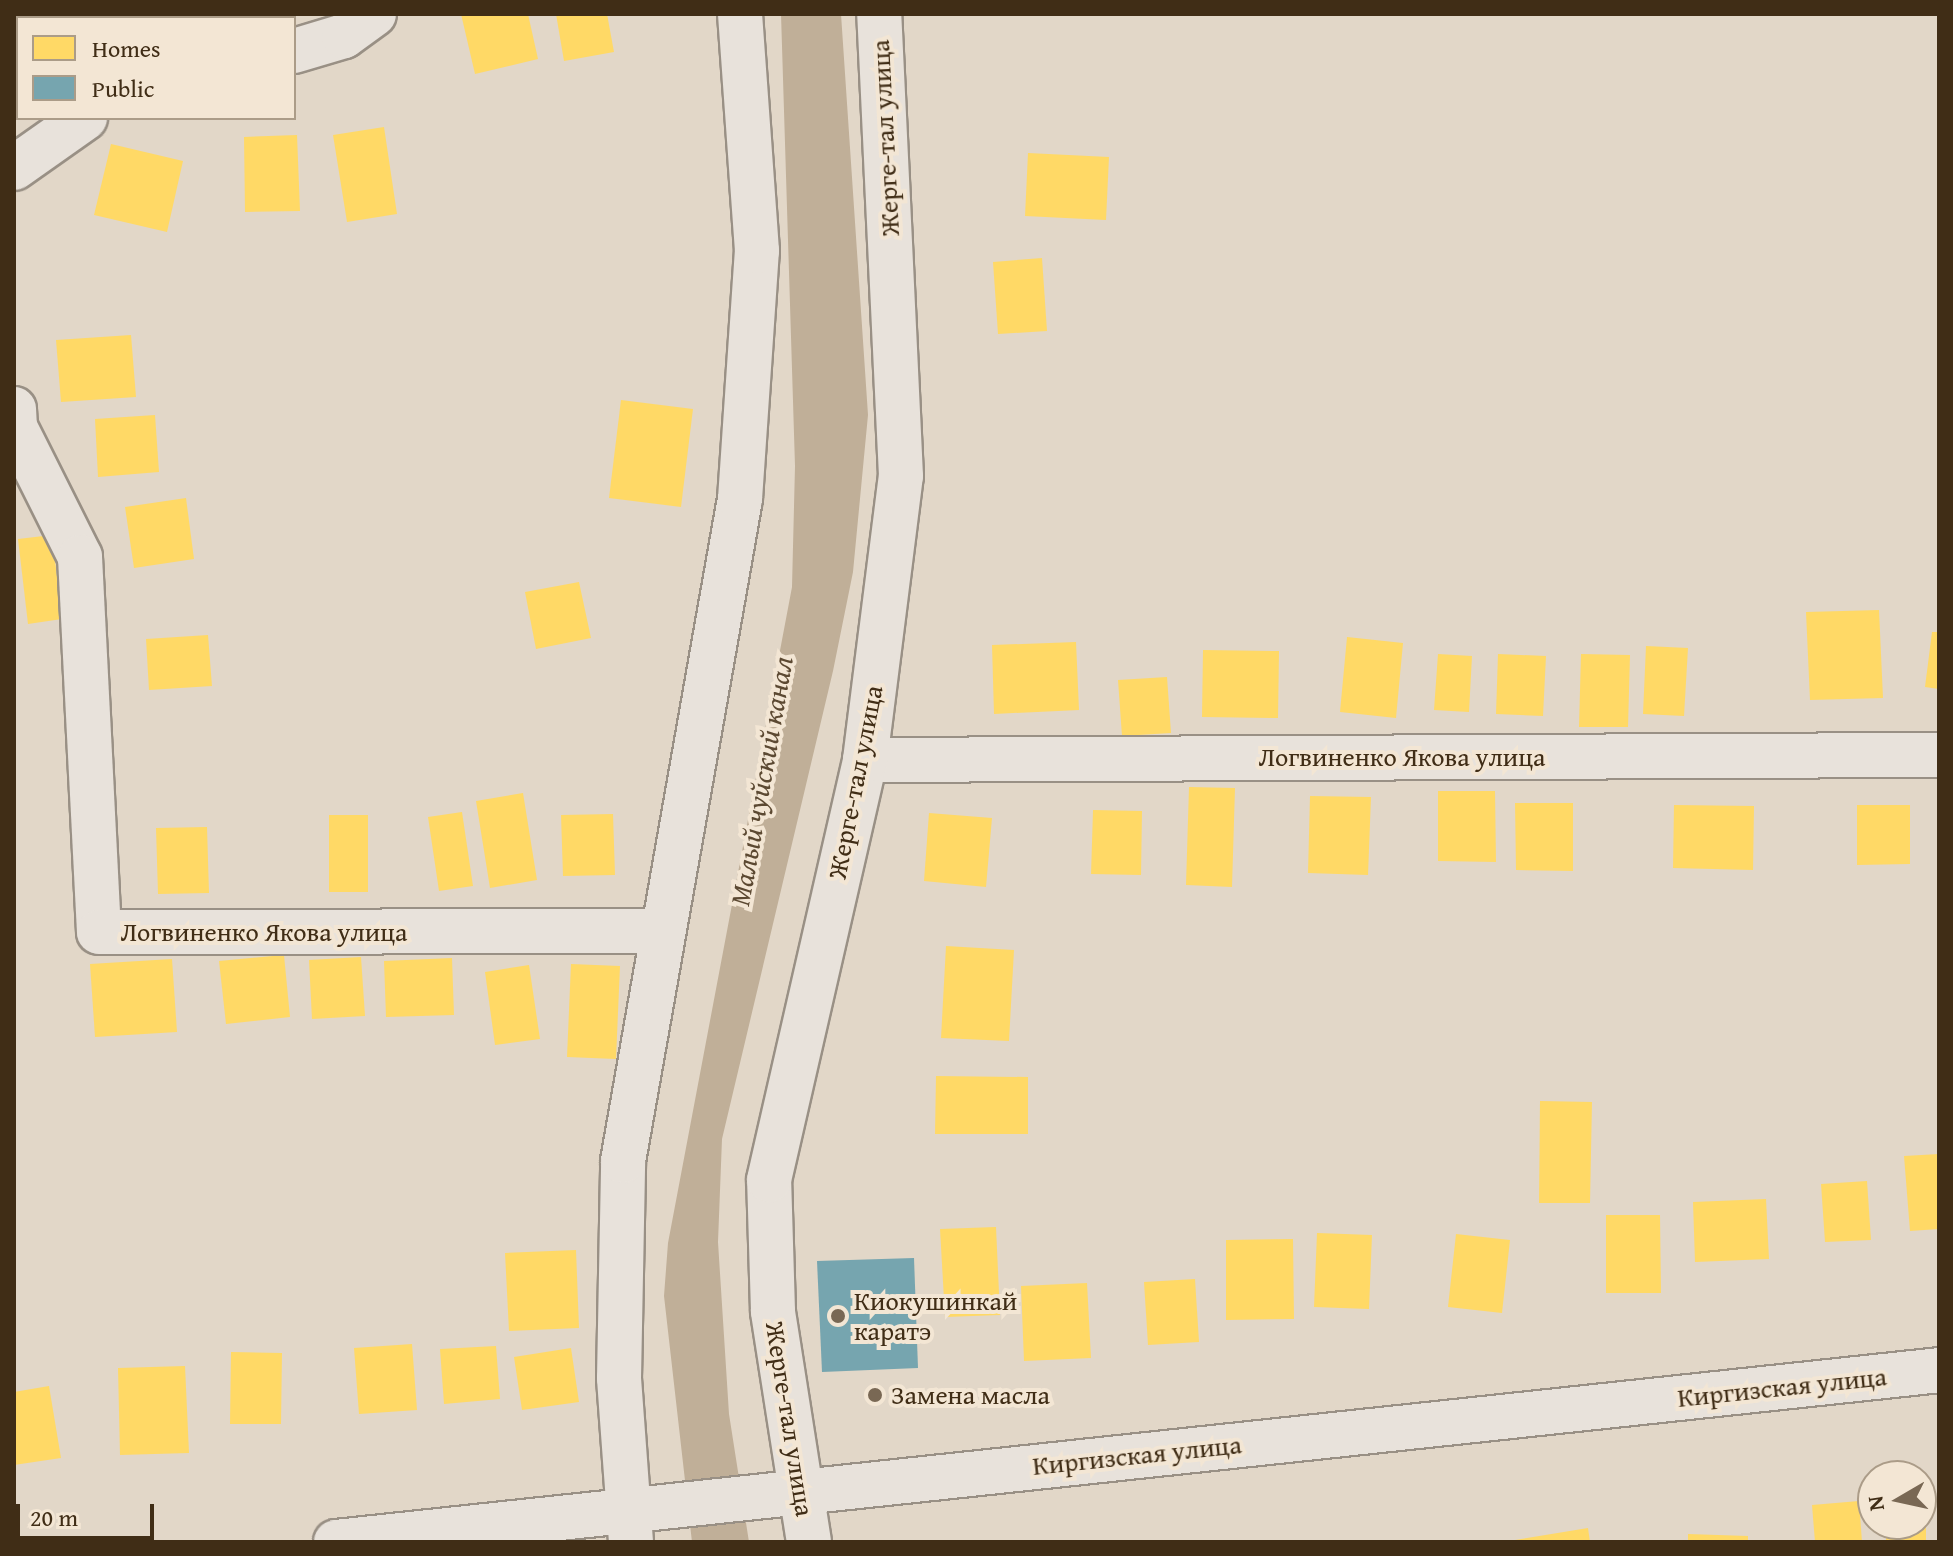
<!DOCTYPE html>
<html>
<head>
<meta charset="utf-8">
<style>
  body { margin:0 }
  #map { position:relative; width:1953px; height:1556px; overflow:hidden; background:#e2d7c8; font-family:"Gentium Book Plus",serif }
  div>[style] { position:absolute }
  .water>* { inset:0; background:#c0af98 }
  .homes>* { inset:0; background:#ffd966 }
  .public>* { inset:0; background:#76a5af }
  .roads { filter:drop-shadow(2px 0 #999085) drop-shadow(-2px 0 #999085) drop-shadow(0 2px #999085) drop-shadow(0 -2px #999085) }
  .street>* { height:44px; margin:-22px; padding:0 22px; transform-origin:22px; border-radius:22px; background:#e8e2db }
  .secondary>* { height:44px; margin:-22px; padding:0 22px; transform-origin:22px; border-radius:22px; background:#e8e2db }
  .dots>* { width:22px; height:22px; translate:-50% -50%; box-sizing:border-box; border:4px solid #f3e6d4; border-radius:50% }
  span { translate:-50% -50%; white-space:nowrap; text-align:center; line-height:1.15; -webkit-text-stroke:8px #f3e6d4; paint-order:stroke }
  .street-label { font-size:26px; color:#402d16 }
  .poi-label { font-size:26px; color:#402d16 }
  .left { translate:0 -50%; text-align:left }
  .water-label { font-size:28px; color:#5c4932; font-style:italic }
  .frame { position:absolute; inset:0; border:16px solid #402d16; pointer-events:none }
  .legend { position:absolute; left:16px; top:16px; width:280px; height:104px; box-sizing:border-box; background:#f3e6d4; border:2px solid #ab9c88; margin:0; padding:10px 14px; list-style:none; font-size:24px; color:#402d16 }
  .legend li { display:flex; align-items:center; gap:16px; height:40px }
  .legend b { width:40px; border:2px solid #ab9c88 }
  .north { position:absolute; left:1857px; top:1460px; width:80px; height:80px; box-sizing:border-box; background:#f3e6d4; border:2px solid #ab9c88; border-radius:50%; rotate:261deg; font-size:22px; font-weight:700; line-height:32px; text-align:center; color:#402d16 }
  .north::after { content:''; display:block; margin:auto; width:28px; height:36px; background:#796854; clip-path:polygon(50% 0,100% 100%,50% 72%,0 100%) }
  .scale { position:absolute; left:16px; top:1504px; width:138px; height:36px; box-sizing:border-box; border:4px solid #402d16; border-top:0; padding-left:10px; font-size:24px; line-height:28px; white-space:nowrap; color:#402d16; -webkit-text-stroke:6px #f3e6d4; paint-order:stroke }
</style>
</head>
<body>
<div id="map">
  <div class="water">
    <i style="clip-path:polygon(781px 14px,841px 14px,868px 415px,853px 572px,833px 671px,722px 1139px,718px 1242px,729px 1414px,749px 1542px,692px 1542px,664px 1296px,668px 1243px,792px 587px,795px 466px)"></i>
  </div>
  <div class="homes">
    <i style="clip-path:polygon(461px 14px,528px 14px,538px 59px,475px 74px)"></i>
    <i style="clip-path:polygon(556px 14px,607px 14px,614px 52px,564px 61px)"></i>
    <i style="clip-path:polygon(14px 25px,18px 25px,14px 82px)"></i>
    <i style="clip-path:polygon(384px 127px,397px 214px,347px 222px,333px 135px)"></i>
    <i style="clip-path:polygon(297px 135px,300px 211px,245px 212px,244px 137px)"></i>
    <i style="clip-path:polygon(111px 144px,183px 161px,167px 232px,94px 215px)"></i>
    <i style="clip-path:polygon(1028px 153px,1109px 157px,1106px 220px,1025px 216px)"></i>
    <i style="clip-path:polygon(1042px 258px,1047px 331px,998px 334px,993px 262px)"></i>
    <i style="clip-path:polygon(131px 335px,136px 397px,61px 402px,56px 340px)"></i>
    <i style="clip-path:polygon(621px 400px,693px 409px,681px 507px,609px 498px)"></i>
    <i style="clip-path:polygon(155px 415px,159px 472px,98px 477px,95px 419px)"></i>
    <i style="clip-path:polygon(186px 498px,194px 559px,134px 568px,125px 507px)"></i>
    <i style="clip-path:polygon(52px 535px,62px 619px,28px 624px,18px 539px)"></i>
    <i style="clip-path:polygon(579px 582px,591px 638px,536px 649px,525px 592px)"></i>
    <i style="clip-path:polygon(1879px 610px,1883px 698px,1810px 700px,1806px 612px)"></i>
    <i style="clip-path:polygon(1932px 632px,1939px 632px,1939px 689px,1925px 687px)"></i>
    <i style="clip-path:polygon(208px 635px,212px 686px,149px 690px,146px 639px)"></i>
    <i style="clip-path:polygon(1347px 637px,1403px 643px,1396px 718px,1340px 712px)"></i>
    <i style="clip-path:polygon(1076px 642px,1079px 710px,994px 714px,992px 645px)"></i>
    <i style="clip-path:polygon(1646px 646px,1688px 648px,1684px 716px,1643px 714px)"></i>
    <i style="clip-path:polygon(1203px 650px,1279px 651px,1278px 718px,1202px 717px)"></i>
    <i style="clip-path:polygon(1438px 654px,1472px 656px,1469px 712px,1434px 710px)"></i>
    <i style="clip-path:polygon(1498px 654px,1546px 656px,1543px 716px,1496px 714px)"></i>
    <i style="clip-path:polygon(1581px 654px,1630px 655px,1628px 727px,1579px 727px)"></i>
    <i style="clip-path:polygon(1167px 677px,1171px 733px,1122px 736px,1118px 680px)"></i>
    <i style="clip-path:polygon(1189px 787px,1235px 788px,1232px 887px,1186px 885px)"></i>
    <i style="clip-path:polygon(1438px 791px,1495px 791px,1496px 862px,1438px 861px)"></i>
    <i style="clip-path:polygon(523px 793px,537px 880px,490px 888px,476px 801px)"></i>
    <i style="clip-path:polygon(1310px 796px,1371px 797px,1368px 875px,1308px 873px)"></i>
    <i style="clip-path:polygon(1515px 803px,1573px 803px,1573px 871px,1516px 870px)"></i>
    <i style="clip-path:polygon(1674px 805px,1754px 806px,1753px 870px,1673px 868px)"></i>
    <i style="clip-path:polygon(1857px 805px,1910px 805px,1910px 864px,1857px 865px)"></i>
    <i style="clip-path:polygon(1093px 810px,1142px 811px,1141px 875px,1091px 874px)"></i>
    <i style="clip-path:polygon(462px 812px,473px 886px,439px 891px,428px 817px)"></i>
    <i style="clip-path:polygon(929px 813px,992px 818px,986px 887px,924px 881px)"></i>
    <i style="clip-path:polygon(613px 814px,615px 875px,563px 876px,561px 815px)"></i>
    <i style="clip-path:polygon(329px 815px,368px 815px,368px 892px,329px 892px)"></i>
    <i style="clip-path:polygon(207px 827px,209px 893px,158px 894px,156px 828px)"></i>
    <i style="clip-path:polygon(946px 946px,1014px 950px,1009px 1041px,941px 1038px)"></i>
    <i style="clip-path:polygon(284px 955px,290px 1017px,226px 1024px,219px 961px)"></i>
    <i style="clip-path:polygon(361px 957px,365px 1016px,312px 1019px,309px 960px)"></i>
    <i style="clip-path:polygon(452px 958px,454px 1015px,386px 1017px,384px 961px)"></i>
    <i style="clip-path:polygon(172px 959px,177px 1032px,95px 1037px,90px 964px)"></i>
    <i style="clip-path:polygon(571px 964px,620px 966px,616px 1059px,567px 1057px)"></i>
    <i style="clip-path:polygon(529px 965px,540px 1039px,495px 1045px,485px 972px)"></i>
    <i style="clip-path:polygon(936px 1076px,1028px 1077px,1028px 1134px,935px 1134px)"></i>
    <i style="clip-path:polygon(1540px 1101px,1592px 1102px,1590px 1203px,1539px 1203px)"></i>
    <i style="clip-path:polygon(1939px 1154px,1939px 1229px,1910px 1231px,1904px 1156px)"></i>
    <i style="clip-path:polygon(1867px 1181px,1871px 1240px,1825px 1242px,1821px 1184px)"></i>
    <i style="clip-path:polygon(1766px 1199px,1769px 1259px,1695px 1262px,1693px 1202px)"></i>
    <i style="clip-path:polygon(1606px 1215px,1660px 1215px,1661px 1293px,1606px 1293px)"></i>
    <i style="clip-path:polygon(996px 1227px,1000px 1315px,945px 1317px,940px 1229px)"></i>
    <i style="clip-path:polygon(1317px 1233px,1372px 1235px,1369px 1309px,1314px 1307px)"></i>
    <i style="clip-path:polygon(1456px 1234px,1510px 1240px,1502px 1313px,1448px 1307px)"></i>
    <i style="clip-path:polygon(1293px 1239px,1294px 1319px,1226px 1320px,1226px 1240px)"></i>
    <i style="clip-path:polygon(576px 1250px,579px 1328px,509px 1331px,505px 1253px)"></i>
    <i style="clip-path:polygon(1195px 1279px,1199px 1342px,1148px 1345px,1144px 1282px)"></i>
    <i style="clip-path:polygon(1087px 1283px,1091px 1358px,1024px 1361px,1021px 1286px)"></i>
    <i style="clip-path:polygon(412px 1344px,417px 1410px,359px 1414px,354px 1348px)"></i>
    <i style="clip-path:polygon(496px 1346px,500px 1399px,444px 1404px,440px 1349px)"></i>
    <i style="clip-path:polygon(571px 1348px,579px 1402px,522px 1410px,514px 1357px)"></i>
    <i style="clip-path:polygon(231px 1352px,282px 1353px,281px 1424px,230px 1424px)"></i>
    <i style="clip-path:polygon(185px 1366px,189px 1453px,120px 1455px,118px 1368px)"></i>
    <i style="clip-path:polygon(49px 1386px,61px 1458px,14px 1465px,14px 1392px)"></i>
    <i style="clip-path:polygon(1859px 1501px,1862px 1542px,1815px 1542px,1812px 1505px)"></i>
    <i style="clip-path:polygon(1921px 1518px,1926px 1518px,1926px 1542px,1886px 1542px,1886px 1524px,1921px 1524px)"></i>
    <i style="clip-path:polygon(1588px 1528px,1590px 1542px,1515px 1542px,1515px 1540px)"></i>
    <i style="clip-path:polygon(1688px 1534px,1748px 1536px,1748px 1542px,1688px 1542px)"></i>
  </div>
  <div class="public">
    <i style="clip-path:polygon(914px 1258px,918px 1368px,822px 1372px,817px 1261px)"></i>
  </div>
  <div class="roads">
    <div class="street">
      <i style="left:294px;top:51px;width:52px;rotate:-16.7deg"></i>
      <i style="left:344px;top:36px;width:37px;rotate:-36deg"></i>
      <i style="left:14px;top:168px;width:87px;rotate:-35.2deg"></i>
      <i style="left:14px;top:409px;width:18px;rotate:87deg"></i>
      <i style="left:15px;top:427px;width:145px;rotate:63.4deg"></i>
      <i style="left:80px;top:557px;width:375px;rotate:87.1deg"></i>
      <i style="left:99px;top:932px;width:562px;rotate:-0.1deg"></i>
      <i style="left:865px;top:760px;width:1074px;rotate:-0.27deg"></i>
      <i style="left:631px;top:1542px;width:164px;rotate:-94.2deg"></i>
      <i style="left:619px;top:1378px;width:217px;rotate:-88.9deg"></i>
      <i style="left:623px;top:1161px;width:672px;rotate:-79.98deg"></i>
      <i style="left:740px;top:499px;width:249px;rotate:-86.1deg"></i>
      <i style="left:757px;top:251px;width:238px;rotate:-94.1deg"></i>
      <i style="left:809px;top:1542px;width:234px;rotate:-98.9deg"></i>
      <i style="left:773px;top:1311px;width:131px;rotate:-91.7deg"></i>
      <i style="left:769px;top:1180px;width:431px;rotate:-77.1deg"></i>
      <i style="left:865px;top:760px;width:286px;rotate:-82.8deg"></i>
      <i style="left:901px;top:476px;width:463px;rotate:-92.7deg"></i>
    </div>
    <div class="secondary">
      <i style="left:336px;top:1542px;width:1612px;rotate:-6.12deg"></i>
    </div>
  </div>
  <div class="dots">
    <i style="left:838px;top:1316px;background:#796854"></i>
    <i style="left:875px;top:1395px;background:#796854"></i>
  </div>
  <div class="street-label">
    <span style="left:885px;top:138px;rotate:-93deg">Жерге-тал улица</span>
    <span style="left:1402px;top:757px">Логвиненко Якова улица</span>
    <span style="left:855px;top:782px;rotate:-79deg">Жерге-тал улица</span>
    <span style="left:264px;top:932px">Логвиненко Якова улица</span>
    <span style="left:1782px;top:1387px;rotate:-6deg">Киргизская улица</span>
    <span style="left:790px;top:1419px;rotate:81deg">Жерге-тал улица</span>
    <span style="left:1137px;top:1455px;rotate:-6deg">Киргизская улица</span>
  </div>
  <div class="poi-label">
    <span class="left" style="left:854px;top:1316px">Киокушинкай<br>каратэ</span>
    <span class="left" style="left:891px;top:1395px">Замена масла</span>
  </div>
  <div class="water-label">
    <span style="left:761px;top:781px;rotate:-80deg">Малый чуйский канал</span>
  </div>
  <div class="frame"></div>
  <ul class="legend">
  <li><b style="height:22px;background:#ffd966"></b>Homes</li>
  <li><b style="height:22px;background:#76a5af"></b>Public</li>
  </ul>
  <div class="north">N</div>
  <div class="scale">20 m</div>
</div>
</body>
</html>
